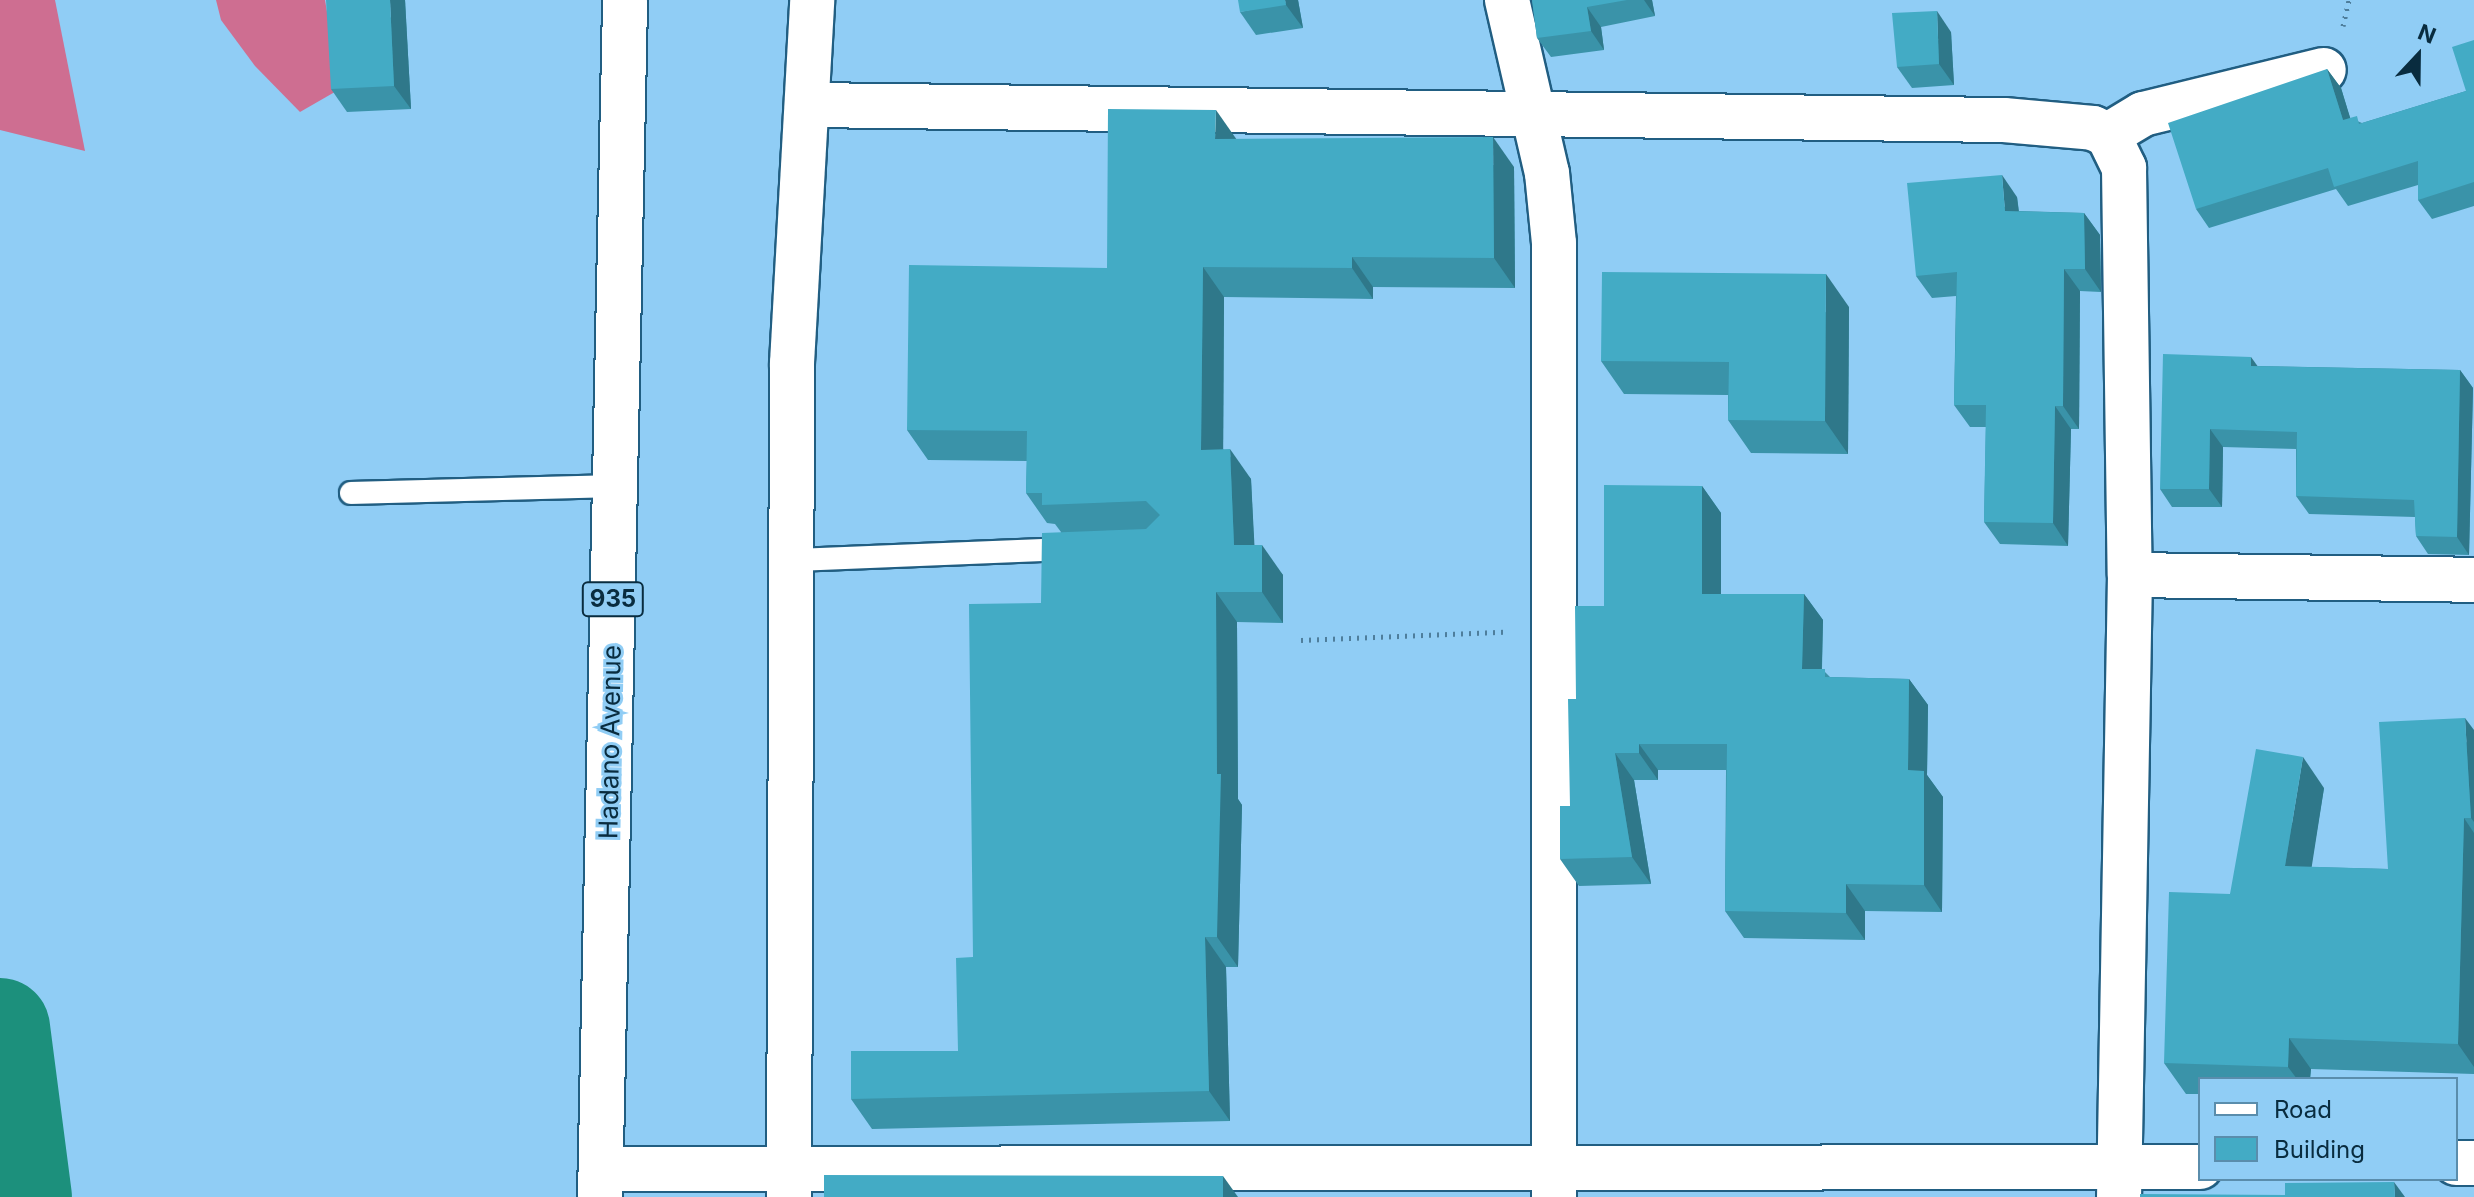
<!DOCTYPE html>
<html>
<head>
<meta charset="utf-8">
<style>
  body { margin:0 }
  #map { position:relative; width:2474px; height:1197px; overflow:hidden; background:#90cdf5; font-family:Inter,sans-serif }
  div>[style] { position:absolute }
  .forest>* { inset:0; background:#ce6e91 }
  .river>* { height:100px; margin:-50px; padding:0 50px; transform-origin:50px; border-radius:50px; background:#1c907c }
  .path>* { height:5px; margin-top:-2.5px; transform-origin:0; background:repeating-linear-gradient(90deg,#4e7e9c 0 2px,transparent 0 8px) }
  .roads { filter:drop-shadow(2px 0 #215e82) drop-shadow(-2px 0 #215e82) drop-shadow(0 2px #215e82) drop-shadow(0 -2px #215e82) }
  .lane>* { height:22px; margin:-11px; padding:0 11px; transform-origin:11px; border-radius:11px; background:#fff }
  .street>* { height:44px; margin:-22px; padding:0 22px; transform-origin:22px; border-radius:22px; background:#fff }
  .primary>* { height:44px; margin:-22px; padding:0 22px; transform-origin:22px; border-radius:22px; background:#fff }
  .wall>* { inset:0; background:#3a93a9 }
  .shaded-wall>* { inset:0; background:#2f788a }
  .building>* { inset:0; background:#43abc5 }
  span { translate:-50% -50%; white-space:nowrap; text-align:center; line-height:1.15; -webkit-text-stroke:6px #90cdf5; paint-order:stroke }
  .shield-label span { padding:2px 6px; background:#90cdf5; border:2px solid; border-radius:6px; -webkit-text-stroke-width:0 }
  .shield-label { font-size:24px; color:#092c3f; font-weight:700 }
  .street-label { font-size:26px; color:#092c3f }
  .legend { position:absolute; left:2198px; top:1077px; width:260px; height:104px; box-sizing:border-box; background:#90cdf5; border:2px solid #5a8dac; margin:0; padding:10px 14px; list-style:none; font-size:24px; color:#092c3f }
  .legend li { display:flex; align-items:center; gap:16px; height:40px }
  .legend b { width:40px; border:2px solid #5a8dac }
  .north { position:absolute; left:2378px; top:16px; width:80px; height:80px; -webkit-text-stroke:6px #90cdf5; paint-order:stroke; rotate:22deg; font-size:22px; font-weight:700; line-height:32px; text-align:center; color:#092c3f }
  .north::after { content:''; display:block; margin:auto; width:28px; height:36px; background:#092c3f; clip-path:polygon(50% 0,100% 100%,50% 72%,0 100%) }
</style>
</head>
<body>
<div id="map">
  <div class="forest">
    <i style="clip-path:polygon(0 0,55px 0,85px 151px,0 130px)"></i>
    <i style="clip-path:polygon(216px 0,325px 0,340px 89px,300px 112px,255px 66px,221px 20px)"></i>
  </div>
  <div class="river">
    <i style="left:0;top:1028px;width:170px;rotate:82.6deg"></i>
  </div>
  <div class="path">
    <i style="left:2343px;top:26px;width:27px;rotate:-77deg"></i>
    <i style="left:1301px;top:640px;width:203px;rotate:-2.3deg"></i>
  </div>
  <div class="roads">
    <div class="lane">
      <i style="left:351px;top:493px;width:264px;rotate:-1.5deg"></i>
      <i style="left:794px;top:560px;width:275px;rotate:-2.3deg"></i>
    </div>
    <div class="street">
      <i style="left:1507px;top:0;width:178px;rotate:77deg"></i>
      <i style="left:1547px;top:173px;width:70px;rotate:84.3deg"></i>
      <i style="left:1554px;top:243px;width:954px;rotate:90deg"></i>
      <i style="left:809px;top:105px;width:1195px;rotate:0.72deg"></i>
      <i style="left:2004px;top:120px;width:89px;rotate:5.1deg"></i>
      <i style="left:2093px;top:128px;width:17px;rotate:25deg"></i>
      <i style="left:2108px;top:135px;width:37px;rotate:64deg"></i>
      <i style="left:2124px;top:168px;width:407px;rotate:89.2deg"></i>
      <i style="left:2130px;top:575px;width:622px;rotate:91.01deg"></i>
      <i style="left:2108px;top:135px;width:41px;rotate:-31deg"></i>
      <i style="left:2143px;top:114px;width:186px;rotate:-13.7deg"></i>
      <i style="left:2130px;top:575px;width:344px;rotate:0.8deg"></i>
      <i style="left:2456px;top:1163px;width:18px"></i>
      <i style="left:601px;top:1169px;width:1599px;rotate:-0.07deg"></i>
      <i style="left:789px;top:1197px;width:834px;rotate:-89.79deg"></i>
      <i style="left:792px;top:363px;width:364px;rotate:-86.8deg"></i>
    </div>
    <div class="primary">
      <i style="left:600px;top:1197px;width:1197px;rotate:-88.8deg"></i>
    </div>
  </div>
  <div class="wall">
    <i style="clip-path:polygon(405px 0,411px 109px,347px 112px,331px 89px)"></i>
    <i style="clip-path:polygon(1298px 0,1303px 28px,1256px 35px,1240px 12px)"></i>
    <i style="clip-path:polygon(1532px 0,1652px 0,1655px 16px,1601px 27px,1604px 50px,1551px 57px,1537px 38px)"></i>
    <i style="clip-path:polygon(1951px 32px,1954px 85px,1912px 88px,1897px 67px)"></i>
    <i style="clip-path:polygon(2474px 40px,2474px 206px,2432px 219px,2418px 200px,2418px 185px,2348px 206px,2336px 189px,2209px 228px,2196px 209px,2327px 69px,2341px 88px,2350px 118px,2362px 123px,2466px 91px)"></i>
    <i style="clip-path:polygon(1236px 139px,1514px 167px,1515px 288px,1373px 287px,1373px 299px,1224px 297px,1223px 449px,1251px 479px,1254px 545px,1283px 575px,1283px 623px,1237px 622px,1238px 799px,1242px 805px,1238px 967px,1226px 967px,1230px 1121px,872px 1129px,851px 1099px,958px 1051px,973px 957px,1041px 603px,1061px 532px,1055px 524px,1047px 523px,1026px 493px,1027px 461px,928px 460px,907px 430px,1107px 268px)"></i>
    <i style="clip-path:polygon(2017px 197px,2019px 211px,2084px 213px,2100px 235px,2101px 292px,2080px 291px,2079px 429px,2071px 429px,2068px 546px,2000px 544px,1984px 522px,1986px 427px,1970px 427px,1954px 405px,1956px 296px,1932px 298px,1916px 276px)"></i>
    <i style="clip-path:polygon(1849px 307px,1848px 454px,1751px 453px,1728px 420px,1728px 395px,1624px 394px,1601px 361px)"></i>
    <i style="clip-path:polygon(2258px 366px,2460px 370px,2473px 388px,2469px 555px,2428px 554px,2416px 536px,2415px 517px,2309px 514px,2296px 496px,2296px 449px,2223px 447px,2222px 507px,2172px 507px,2160px 489px)"></i>
    <i style="clip-path:polygon(1702px 486px,1721px 513px,1721px 594px,1804px 594px,1823px 620px,1822px 669px,1830px 677px,1909px 679px,1928px 705px,1927px 775px,1943px 797px,1942px 912px,1865px 911px,1865px 940px,1744px 938px,1725px 911px,1726px 770px,1658px 770px,1658px 780px,1634px 780px,1651px 884px,1579px 886px,1560px 859px,1570px 806px,1576px 699px,1604px 606px)"></i>
    <i style="clip-path:polygon(2474px 730px,2474px 1074px,2311px 1069px,2310px 1079px,2200px 1079px,2200px 1094px,2186px 1094px,2164px 1063px,2230px 894px,2324px 788px,2311px 867px,2388px 869px)"></i>
  </div>
  <div class="shaded-wall">
    <i style="clip-path:polygon(390px 0,405px 0,411px 109px,394px 86px)"></i>
    <i style="clip-path:polygon(1285px 0,1298px 0,1303px 28px,1286px 5px)"></i>
    <i style="clip-path:polygon(1644px 0,1652px 0,1655px 16px)"></i>
    <i style="clip-path:polygon(1587px 7px,1601px 27px,1604px 50px,1591px 31px)"></i>
    <i style="clip-path:polygon(1937px 11px,1951px 32px,1954px 85px,1939px 64px)"></i>
    <i style="clip-path:polygon(2327px 69px,2341px 88px,2357px 140px,2343px 120px)"></i>
    <i style="clip-path:polygon(1216px 110px,1237px 140px,1215px 139px)"></i>
    <i style="clip-path:polygon(1493px 137px,1514px 167px,1515px 288px,1494px 258px)"></i>
    <i style="clip-path:polygon(2002px 175px,2017px 197px,2021px 233px,2005px 211px)"></i>
    <i style="clip-path:polygon(2084px 213px,2100px 235px,2101px 292px,2085px 269px)"></i>
    <i style="clip-path:polygon(1352px 257px,1373px 287px,1373px 299px,1352px 268px)"></i>
    <i style="clip-path:polygon(1203px 267px,1224px 297px,1223px 480px,1201px 450px)"></i>
    <i style="clip-path:polygon(2064px 269px,2080px 291px,2079px 429px,2063px 406px)"></i>
    <i style="clip-path:polygon(1826px 274px,1849px 307px,1848px 454px,1825px 421px)"></i>
    <i style="clip-path:polygon(2251px 357px,2264px 375px,2251px 366px)"></i>
    <i style="clip-path:polygon(2460px 370px,2473px 388px,2469px 555px,2457px 537px)"></i>
    <i style="clip-path:polygon(2055px 406px,2071px 429px,2068px 546px,2053px 523px)"></i>
    <i style="clip-path:polygon(2210px 429px,2223px 447px,2222px 507px,2209px 489px)"></i>
    <i style="clip-path:polygon(1230px 449px,1251px 479px,1256px 575px,1234px 545px)"></i>
    <i style="clip-path:polygon(1702px 486px,1721px 513px,1721px 620px,1702px 594px)"></i>
    <i style="clip-path:polygon(1262px 545px,1283px 575px,1283px 623px,1262px 592px)"></i>
    <i style="clip-path:polygon(1216px 592px,1237px 622px,1238px 799px,1242px 805px,1238px 967px,1217px 937px)"></i>
    <i style="clip-path:polygon(1804px 594px,1823px 620px,1821px 696px,1802px 669px)"></i>
    <i style="clip-path:polygon(1909px 679px,1928px 705px,1927px 775px,1943px 797px,1942px 912px,1924px 885px,1908px 770px)"></i>
    <i style="clip-path:polygon(2465px 718px,2474px 730px,2474px 822px,2471px 818px)"></i>
    <i style="clip-path:polygon(1639px 744px,1658px 770px,1658px 780px,1639px 753px)"></i>
    <i style="clip-path:polygon(1615px 753px,1634px 780px,1651px 884px,1632px 857px)"></i>
    <i style="clip-path:polygon(2303px 757px,2324px 788px,2307px 897px,2285px 866px)"></i>
    <i style="clip-path:polygon(2464px 818px,2474px 833px,2474px 1067px,2458px 1044px)"></i>
    <i style="clip-path:polygon(1846px 884px,1865px 911px,1865px 940px,1846px 913px)"></i>
    <i style="clip-path:polygon(1205px 937px,1226px 967px,1230px 1121px,1209px 1091px)"></i>
    <i style="clip-path:polygon(2289px 1038px,2311px 1069px,2310px 1079px,2297px 1079px,2288px 1067px)"></i>
    <i style="clip-path:polygon(1223px 1176px,1238px 1197px,1223px 1197px)"></i>
    <i style="clip-path:polygon(2394px 1182px,2405px 1197px,2395px 1197px)"></i>
  </div>
  <div class="building">
    <i style="clip-path:polygon(326px 0,390px 0,394px 86px,331px 89px)"></i>
    <i style="clip-path:polygon(1238px 0,1285px 0,1286px 5px,1240px 12px)"></i>
    <i style="clip-path:polygon(1532px 0,1627px 0,1587px 7px,1591px 31px,1537px 38px)"></i>
    <i style="clip-path:polygon(1937px 11px,1939px 64px,1897px 67px,1892px 13px)"></i>
    <i style="clip-path:polygon(2474px 40px,2474px 182px,2418px 200px,2418px 161px,2334px 187px,2328px 168px,2196px 209px,2168px 123px,2327px 69px,2343px 120px,2357px 116px,2359px 124px,2466px 91px,2452px 47px)"></i>
    <i style="clip-path:polygon(1108px 109px,1216px 110px,1215px 139px,1493px 137px,1494px 258px,1352px 257px,1352px 268px,1203px 267px,1201px 450px,1230px 449px,1234px 545px,1262px 545px,1262px 592px,1216px 592px,1217px 774px,1221px 774px,1217px 937px,1205px 937px,1209px 1091px,851px 1099px,851px 1051px,958px 1051px,956px 958px,973px 957px,969px 604px,1041px 603px,1042px 533px,1146px 529px,1160px 515px,1146px 501px,1042px 505px,1042px 493px,1026px 493px,1027px 431px,907px 430px,909px 265px,1107px 268px)"></i>
    <i style="clip-path:polygon(2002px 175px,2005px 211px,2084px 213px,2085px 269px,2064px 269px,2063px 406px,2055px 406px,2053px 523px,1984px 522px,1986px 405px,1954px 405px,1957px 272px,1916px 276px,1907px 183px)"></i>
    <i style="clip-path:polygon(1602px 272px,1826px 274px,1825px 421px,1728px 420px,1729px 362px,1601px 361px)"></i>
    <i style="clip-path:polygon(2163px 354px,2251px 357px,2251px 366px,2460px 370px,2457px 537px,2416px 536px,2414px 500px,2296px 496px,2297px 432px,2210px 429px,2209px 489px,2160px 489px)"></i>
    <i style="clip-path:polygon(1604px 485px,1702px 486px,1702px 594px,1804px 594px,1802px 669px,1825px 669px,1825px 677px,1909px 679px,1908px 770px,1924px 771px,1924px 885px,1846px 884px,1846px 913px,1725px 911px,1727px 744px,1639px 744px,1639px 753px,1615px 753px,1632px 857px,1560px 859px,1560px 806px,1570px 806px,1568px 699px,1576px 699px,1575px 606px,1604px 606px)"></i>
    <i style="clip-path:polygon(2465px 718px,2471px 818px,2464px 818px,2458px 1044px,2289px 1038px,2288px 1067px,2164px 1063px,2169px 892px,2230px 894px,2256px 749px,2303px 757px,2285px 866px,2388px 869px,2379px 722px)"></i>
    <i style="clip-path:polygon(824px 1175px,1223px 1176px,1223px 1197px,824px 1197px)"></i>
    <i style="clip-path:polygon(2394px 1182px,2395px 1197px,2140px 1197px,2140px 1194px,2285px 1195px,2285px 1183px)"></i>
  </div>
  <div class="shield-label">
    <span style="left:613px;top:599px">935</span>
  </div>
  <div class="street-label">
    <span style="left:610px;top:742px;rotate:-89deg">Hadano Avenue</span>
  </div>
  <ul class="legend">
  <li><b style="height:10px;background:#fff"></b>Road</li>
  <li><b style="height:22px;background:#43abc5"></b>Building</li>
  </ul>
  <div class="north">N</div>
</div>
</body>
</html>
